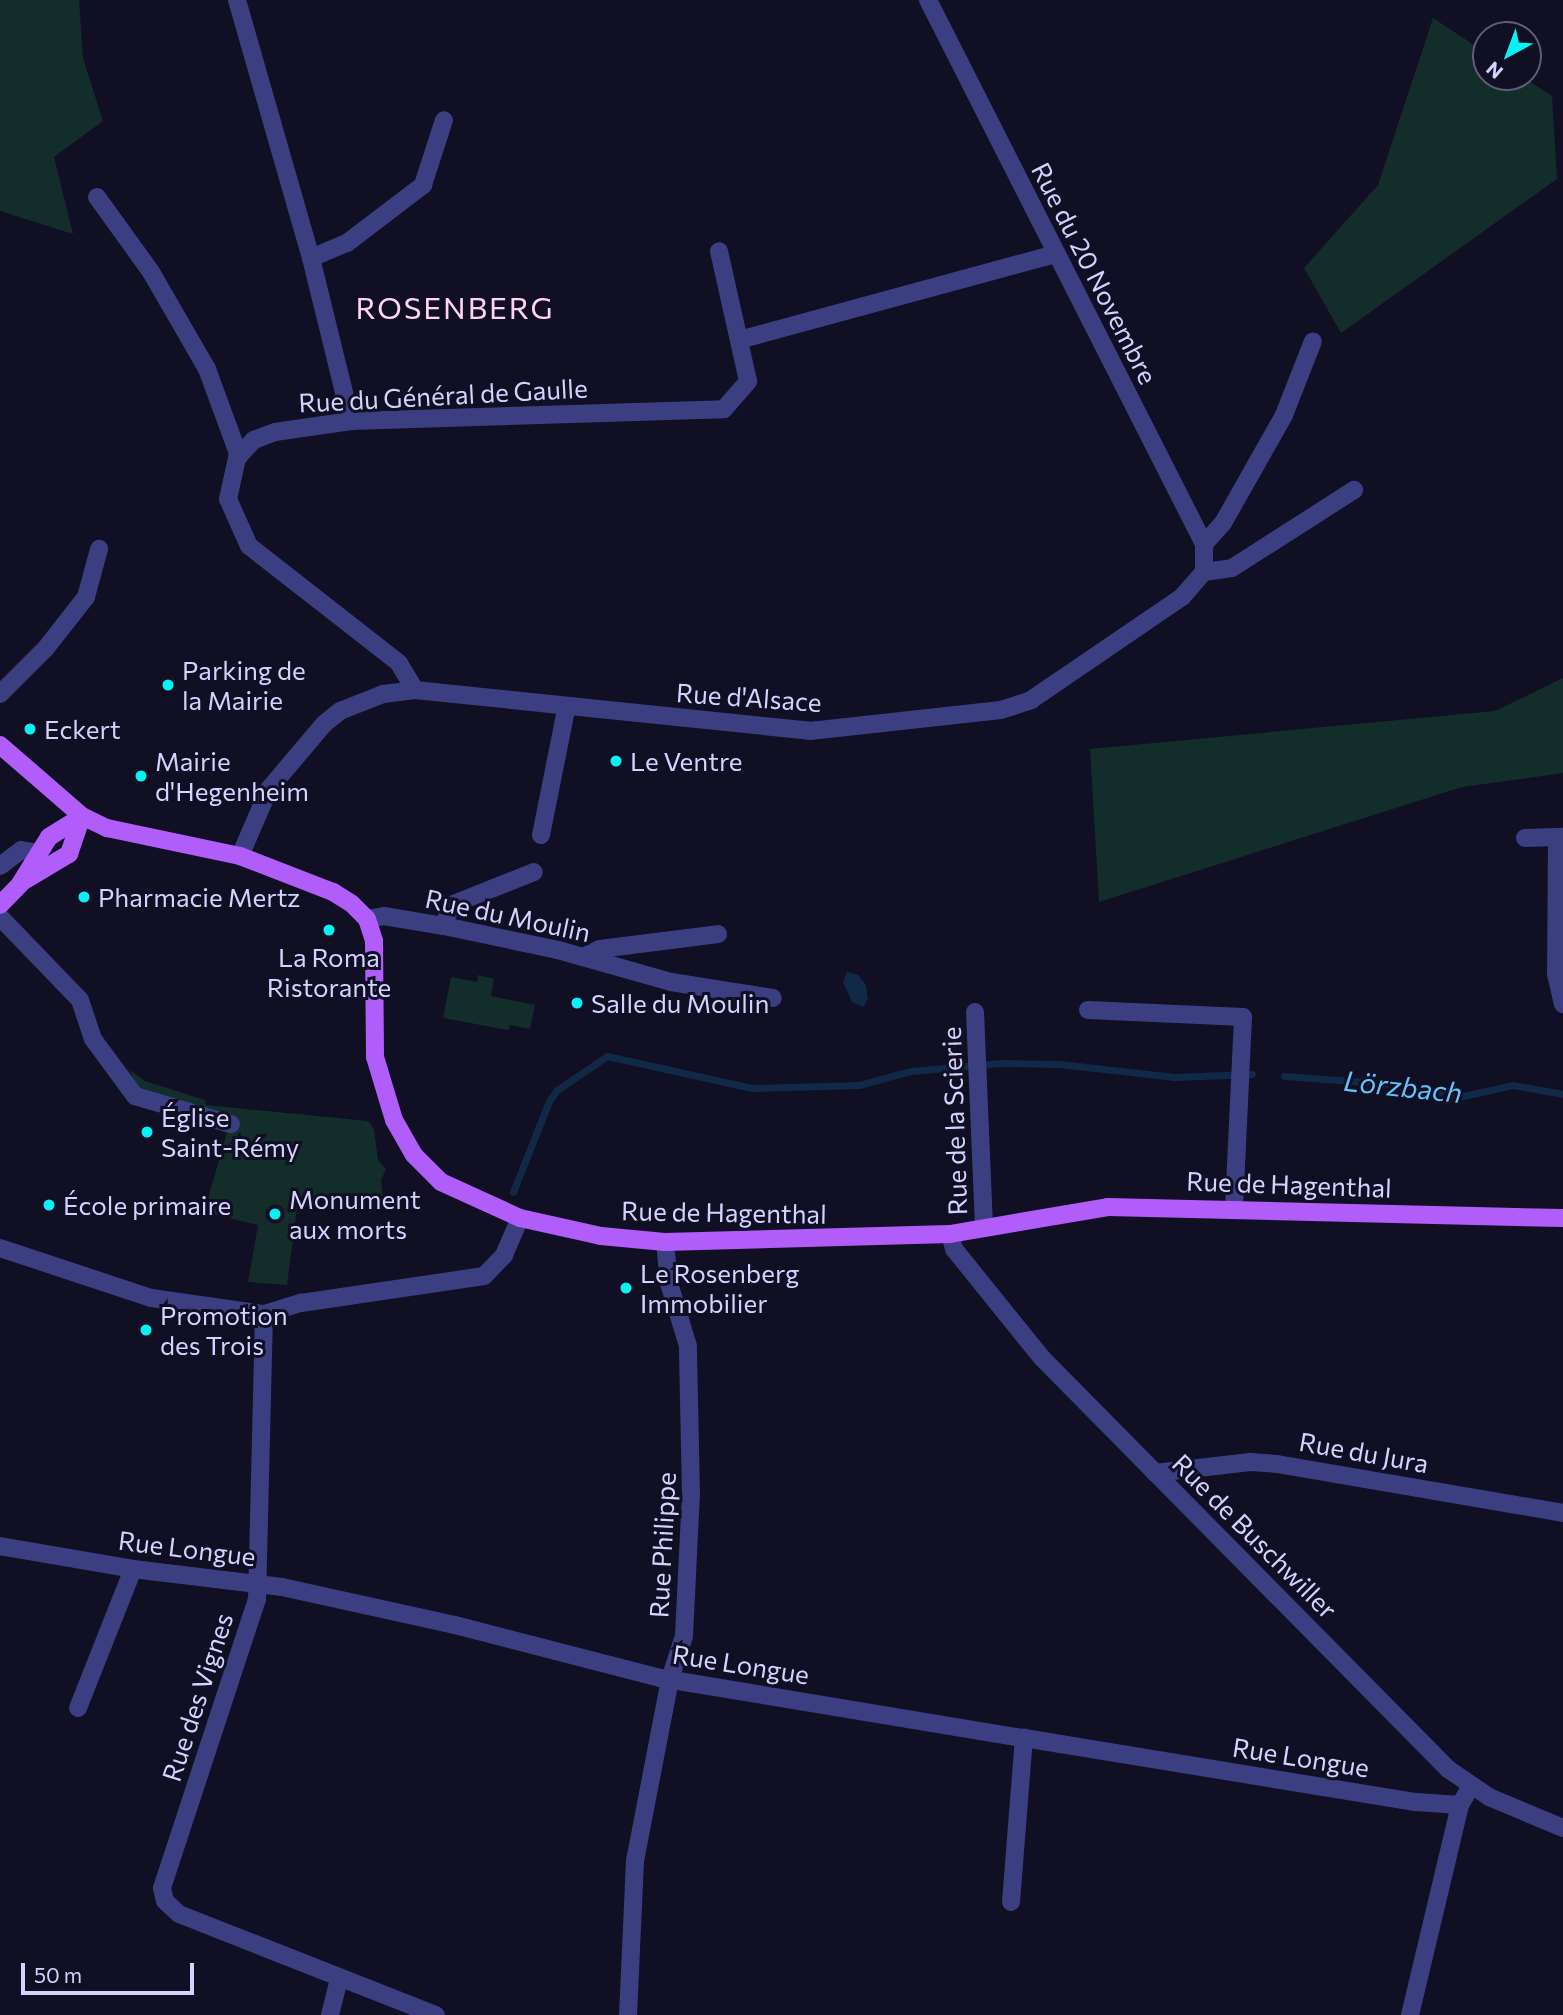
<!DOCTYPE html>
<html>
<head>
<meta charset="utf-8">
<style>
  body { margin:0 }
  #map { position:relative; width:1563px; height:2015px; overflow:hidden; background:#110f23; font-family:Commissioner,sans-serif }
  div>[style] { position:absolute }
  .green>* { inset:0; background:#122d2a }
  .water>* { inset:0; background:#0f2947 }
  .stream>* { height:7px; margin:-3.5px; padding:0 3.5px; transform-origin:3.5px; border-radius:3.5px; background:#0f2947 }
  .minor>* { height:18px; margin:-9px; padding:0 9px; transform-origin:9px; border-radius:9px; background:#3b3f81 }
  .major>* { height:18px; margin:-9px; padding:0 9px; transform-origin:9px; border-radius:9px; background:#b15dfa }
  .dots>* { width:19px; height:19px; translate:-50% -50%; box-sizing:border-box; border:4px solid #110f23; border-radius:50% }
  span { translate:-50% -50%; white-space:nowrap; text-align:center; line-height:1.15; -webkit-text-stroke:6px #110f23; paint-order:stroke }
  .street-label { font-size:26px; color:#d4d2fe }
  .poi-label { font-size:26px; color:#d4d2fe }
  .left { translate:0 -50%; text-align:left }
  .water-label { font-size:28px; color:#64c2fa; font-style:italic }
  .quarter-label { font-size:30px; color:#fed4f2; letter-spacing:2px }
  .north { position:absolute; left:1472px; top:21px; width:70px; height:70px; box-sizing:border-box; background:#110f23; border:2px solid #5f5d7b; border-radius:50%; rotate:221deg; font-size:19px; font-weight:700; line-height:28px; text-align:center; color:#d4d2fe }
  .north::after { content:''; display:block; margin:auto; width:24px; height:32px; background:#08f1f4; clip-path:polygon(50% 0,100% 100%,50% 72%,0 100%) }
  .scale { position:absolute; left:21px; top:1963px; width:173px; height:32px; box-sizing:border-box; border:4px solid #d4d2fe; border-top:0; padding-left:9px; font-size:21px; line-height:24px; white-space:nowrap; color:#d4d2fe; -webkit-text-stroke:5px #110f23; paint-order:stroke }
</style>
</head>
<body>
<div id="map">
  <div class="green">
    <i style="clip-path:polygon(0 0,79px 0,83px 58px,103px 121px,54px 157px,73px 234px,0 211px)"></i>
    <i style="clip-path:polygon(1433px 18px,1486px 53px,1486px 77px,1523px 77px,1552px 96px,1557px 179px,1341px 333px,1304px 268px,1378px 185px)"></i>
    <i style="clip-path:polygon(1563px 678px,1563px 773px,1462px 787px,1099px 902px,1090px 749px,1495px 711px)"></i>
    <i style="clip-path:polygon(478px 975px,494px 979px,491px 996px,535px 1005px,530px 1029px,510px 1025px,508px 1030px,443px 1018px,451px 977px,477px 982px)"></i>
    <i style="clip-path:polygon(129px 1069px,145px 1081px,205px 1100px,206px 1105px,368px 1121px,374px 1129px,378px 1160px,386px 1169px,381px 1180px,383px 1197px,298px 1200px,287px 1285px,248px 1282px,258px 1225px,204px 1212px,232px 1115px,225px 1117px,139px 1093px)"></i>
  </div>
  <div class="water">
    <i style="clip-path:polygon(847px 972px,858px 975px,866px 985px,868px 999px,863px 1007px,852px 1002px,843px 982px)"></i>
  </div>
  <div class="stream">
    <i style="left:1284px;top:1076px;width:122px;rotate:4.2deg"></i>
    <i style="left:1406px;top:1085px;width:54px;rotate:12.8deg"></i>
    <i style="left:1459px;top:1097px;width:55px;rotate:-12.5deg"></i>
    <i style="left:1513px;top:1085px;width:51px;rotate:10.2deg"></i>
    <i style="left:513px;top:1192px;width:98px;rotate:-68.4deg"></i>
    <i style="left:549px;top:1101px;width:14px;rotate:-54deg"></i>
    <i style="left:557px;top:1090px;width:60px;rotate:-34.2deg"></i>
    <i style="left:607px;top:1056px;width:148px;rotate:12.5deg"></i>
    <i style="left:751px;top:1088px;width:108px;rotate:-1.6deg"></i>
    <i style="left:859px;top:1085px;width:54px;rotate:-15.1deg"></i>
    <i style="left:911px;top:1071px;width:90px;rotate:-5.1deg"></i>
    <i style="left:1001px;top:1063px;width:58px;rotate:1deg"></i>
    <i style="left:1059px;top:1064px;width:116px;rotate:6.4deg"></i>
    <i style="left:1174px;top:1077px;width:78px;rotate:-2.2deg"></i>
  </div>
  <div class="minor">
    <i style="left:237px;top:0;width:268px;rotate:74deg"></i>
    <i style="left:311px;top:258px;width:168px;rotate:76.2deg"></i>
    <i style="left:928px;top:0;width:610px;rotate:63.1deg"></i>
    <i style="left:1204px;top:544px;width:28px;rotate:90deg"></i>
    <i style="left:97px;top:197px;width:92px;rotate:54.2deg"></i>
    <i style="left:151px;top:272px;width:112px;rotate:60deg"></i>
    <i style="left:207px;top:369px;width:93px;rotate:69.8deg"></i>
    <i style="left:311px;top:258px;width:39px;rotate:-23deg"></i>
    <i style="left:347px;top:243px;width:96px;rotate:-37.3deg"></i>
    <i style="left:423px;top:185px;width:68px;rotate:-72.1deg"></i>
    <i style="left:739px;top:340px;width:327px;rotate:-15.2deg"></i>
    <i style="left:1204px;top:544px;width:28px;rotate:-48deg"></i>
    <i style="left:1223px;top:523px;width:124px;rotate:-60.5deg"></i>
    <i style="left:1284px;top:415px;width:79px;rotate:-68.6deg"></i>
    <i style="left:415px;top:690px;width:31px;rotate:-121deg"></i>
    <i style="left:399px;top:663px;width:190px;rotate:-142deg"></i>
    <i style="left:249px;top:546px;width:51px;rotate:-114.1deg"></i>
    <i style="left:228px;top:499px;width:42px;rotate:-77.6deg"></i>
    <i style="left:237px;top:458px;width:25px;rotate:-47deg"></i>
    <i style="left:254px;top:440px;width:22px;rotate:-21deg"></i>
    <i style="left:275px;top:432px;width:77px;rotate:-8.2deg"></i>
    <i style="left:351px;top:421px;width:373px;rotate:-1.8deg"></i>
    <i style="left:724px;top:409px;width:37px;rotate:-49deg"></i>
    <i style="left:748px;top:381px;width:133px;rotate:-102.6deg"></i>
    <i style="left:0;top:694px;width:65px;rotate:-45deg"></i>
    <i style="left:46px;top:648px;width:65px;rotate:-51.9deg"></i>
    <i style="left:86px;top:597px;width:50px;rotate:-74.8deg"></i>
    <i style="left:541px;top:835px;width:127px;rotate:-78.7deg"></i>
    <i style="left:1525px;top:838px;width:38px;rotate:-2deg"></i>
    <i style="left:1557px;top:838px;width:136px;rotate:90.4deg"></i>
    <i style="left:1556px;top:974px;width:31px;rotate:77deg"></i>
    <i style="left:240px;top:856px;width:73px;rotate:-66.6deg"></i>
    <i style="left:269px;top:789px;width:85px;rotate:-49.8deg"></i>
    <i style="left:324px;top:724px;width:21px;rotate:-39deg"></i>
    <i style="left:340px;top:711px;width:46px;rotate:-21.6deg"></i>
    <i style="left:383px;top:694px;width:32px;rotate:-7deg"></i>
    <i style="left:415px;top:690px;width:397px;rotate:5.9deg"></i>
    <i style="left:810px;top:731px;width:192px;rotate:-6.3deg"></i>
    <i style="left:1001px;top:710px;width:32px;rotate:-18deg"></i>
    <i style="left:1031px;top:700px;width:183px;rotate:-34.3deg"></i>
    <i style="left:1182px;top:597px;width:33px;rotate:-49deg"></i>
    <i style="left:1204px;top:572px;width:28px;rotate:-8deg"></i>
    <i style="left:1232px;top:568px;width:145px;rotate:-32.6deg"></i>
    <i style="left:0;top:866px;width:26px;rotate:-37deg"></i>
    <i style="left:21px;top:850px;width:17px;rotate:10deg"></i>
    <i style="left:0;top:917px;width:115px;rotate:46.1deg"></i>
    <i style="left:80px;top:1000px;width:41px;rotate:71.6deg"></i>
    <i style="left:93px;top:1039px;width:71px;rotate:53.6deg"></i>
    <i style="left:135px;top:1096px;width:100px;rotate:16.3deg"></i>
    <i style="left:367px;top:919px;width:17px;rotate:-10deg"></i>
    <i style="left:384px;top:916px;width:61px;rotate:9.5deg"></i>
    <i style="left:444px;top:926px;width:116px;rotate:11.9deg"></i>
    <i style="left:558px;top:950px;width:117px;rotate:15.8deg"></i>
    <i style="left:671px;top:982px;width:103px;rotate:8.9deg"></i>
    <i style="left:444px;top:926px;width:22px;rotate:-72deg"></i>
    <i style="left:451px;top:905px;width:89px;rotate:-21.7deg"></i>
    <i style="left:583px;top:957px;width:19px;rotate:-25deg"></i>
    <i style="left:600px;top:949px;width:119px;rotate:-7.2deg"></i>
    <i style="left:1088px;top:1010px;width:155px;rotate:2.6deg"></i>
    <i style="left:1243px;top:1017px;width:192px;rotate:92.7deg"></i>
    <i style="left:975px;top:1012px;width:216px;rotate:87.6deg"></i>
    <i style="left:950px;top:1234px;width:16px;rotate:75deg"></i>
    <i style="left:954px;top:1249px;width:140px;rotate:51.1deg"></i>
    <i style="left:1042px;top:1358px;width:578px;rotate:45.35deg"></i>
    <i style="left:1448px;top:1769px;width:50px;rotate:34.3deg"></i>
    <i style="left:1489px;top:1797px;width:80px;rotate:22.7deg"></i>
    <i style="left:0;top:1248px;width:159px;rotate:18.3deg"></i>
    <i style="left:151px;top:1298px;width:114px;rotate:8.1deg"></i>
    <i style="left:264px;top:1314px;width:39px;rotate:-17deg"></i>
    <i style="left:301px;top:1303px;width:185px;rotate:-8.4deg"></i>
    <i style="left:484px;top:1276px;width:29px;rotate:-46deg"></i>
    <i style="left:504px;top:1255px;width:40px;rotate:-66.6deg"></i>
    <i style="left:264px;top:1314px;width:285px;rotate:91.4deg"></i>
    <i style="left:257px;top:1599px;width:304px;rotate:108.2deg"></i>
    <i style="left:162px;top:1888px;width:13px;rotate:77deg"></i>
    <i style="left:165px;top:1901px;width:19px;rotate:43deg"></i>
    <i style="left:179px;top:1914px;width:276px;rotate:21.5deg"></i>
    <i style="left:1155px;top:1473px;width:96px;rotate:-6.6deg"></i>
    <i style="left:1250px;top:1462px;width:27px;rotate:4deg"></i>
    <i style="left:1277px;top:1464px;width:290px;rotate:9.7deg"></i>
    <i style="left:0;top:1546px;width:135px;rotate:9.8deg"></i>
    <i style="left:133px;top:1569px;width:150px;rotate:6.9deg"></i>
    <i style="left:282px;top:1587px;width:177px;rotate:12.4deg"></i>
    <i style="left:455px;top:1625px;width:212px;rotate:14.5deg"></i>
    <i style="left:660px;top:1678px;width:369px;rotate:9.4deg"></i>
    <i style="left:1024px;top:1738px;width:397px;rotate:9.3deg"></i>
    <i style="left:1416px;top:1802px;width:44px;rotate:3.9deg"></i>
    <i style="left:1460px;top:1805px;width:20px;rotate:-60deg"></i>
    <i style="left:78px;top:1708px;width:149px;rotate:-68.4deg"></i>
    <i style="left:1011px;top:1902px;width:165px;rotate:-85.5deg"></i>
    <i style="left:330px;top:2015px;width:36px;rotate:-76deg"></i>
    <i style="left:628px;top:2015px;width:154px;rotate:-87.4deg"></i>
    <i style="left:635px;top:1861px;width:185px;rotate:-79.1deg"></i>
    <i style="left:670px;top:1679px;width:45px;rotate:-72deg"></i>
    <i style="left:684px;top:1636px;width:141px;rotate:-87.2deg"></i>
    <i style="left:691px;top:1495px;width:149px;rotate:-91.2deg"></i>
    <i style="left:688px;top:1346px;width:66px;rotate:-106.8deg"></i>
    <i style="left:669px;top:1283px;width:41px;rotate:-95.6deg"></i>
    <i style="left:1410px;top:2015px;width:216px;rotate:-76.6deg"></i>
  </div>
  <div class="major">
    <i style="left:0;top:745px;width:108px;rotate:40.9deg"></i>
    <i style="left:82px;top:816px;width:28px;rotate:26deg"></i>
    <i style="left:107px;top:828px;width:136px;rotate:11.9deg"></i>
    <i style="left:240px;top:856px;width:100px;rotate:21.2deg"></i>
    <i style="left:333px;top:892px;width:22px;rotate:32deg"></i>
    <i style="left:352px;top:904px;width:21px;rotate:45deg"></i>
    <i style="left:367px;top:919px;width:23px;rotate:72deg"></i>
    <i style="left:374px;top:941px;width:116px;rotate:89.5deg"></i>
    <i style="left:375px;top:1057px;width:66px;rotate:73.2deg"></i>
    <i style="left:394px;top:1120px;width:40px;rotate:60.3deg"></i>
    <i style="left:414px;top:1155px;width:38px;rotate:45deg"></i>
    <i style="left:441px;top:1182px;width:87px;rotate:24.5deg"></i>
    <i style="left:520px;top:1218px;width:83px;rotate:12.5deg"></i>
    <i style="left:601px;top:1236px;width:64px;rotate:5.4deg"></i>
    <i style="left:665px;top:1242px;width:285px;rotate:-1.6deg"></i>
    <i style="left:950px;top:1234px;width:160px;rotate:-9.7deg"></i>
    <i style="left:1108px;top:1207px;width:455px;rotate:1.4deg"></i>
    <i style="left:22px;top:882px;width:55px;rotate:-30.8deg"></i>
    <i style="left:69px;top:854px;width:40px;rotate:-71.1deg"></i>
    <i style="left:0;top:905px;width:29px;rotate:-46deg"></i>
    <i style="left:20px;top:884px;width:55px;rotate:-58.3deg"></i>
    <i style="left:49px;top:837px;width:39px;rotate:-32deg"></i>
  </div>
  <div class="dots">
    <i style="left:168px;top:685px;background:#08f1f4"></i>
    <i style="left:30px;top:729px;background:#08f1f4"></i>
    <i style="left:616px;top:761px;background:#08f1f4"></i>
    <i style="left:141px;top:776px;background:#08f1f4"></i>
    <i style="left:84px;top:897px;background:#08f1f4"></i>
    <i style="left:329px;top:930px;background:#08f1f4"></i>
    <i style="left:577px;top:1003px;background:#08f1f4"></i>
    <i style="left:147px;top:1132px;background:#08f1f4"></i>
    <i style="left:49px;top:1205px;background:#08f1f4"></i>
    <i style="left:275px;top:1214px;background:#08f1f4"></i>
    <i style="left:626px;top:1288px;background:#08f1f4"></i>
    <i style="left:146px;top:1330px;background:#08f1f4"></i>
  </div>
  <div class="street-label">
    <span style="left:1095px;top:273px;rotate:63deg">Rue du 20 Novembre</span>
    <span style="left:443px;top:395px;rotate:-3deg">Rue du Général de Gaulle</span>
    <span style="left:749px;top:697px;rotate:4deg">Rue d'Alsace</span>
    <span style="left:508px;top:915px;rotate:12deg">Rue du Moulin</span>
    <span style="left:954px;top:1121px;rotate:-92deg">Rue de la Scierie</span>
    <span style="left:1289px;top:1184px;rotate:2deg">Rue de Hagenthal</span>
    <span style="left:724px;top:1212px;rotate:1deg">Rue de Hagenthal</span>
    <span style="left:1364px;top:1452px;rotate:10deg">Rue du Jura</span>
    <span style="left:1255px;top:1536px;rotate:45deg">Rue de Buschwiller</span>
    <span style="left:662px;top:1545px;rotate:-87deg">Rue Philippe</span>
    <span style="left:187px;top:1548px;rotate:7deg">Rue Longue</span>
    <span style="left:741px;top:1664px;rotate:9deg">Rue Longue</span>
    <span style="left:197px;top:1697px;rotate:-72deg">Rue des Vignes</span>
    <span style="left:1301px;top:1757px;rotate:9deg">Rue Longue</span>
  </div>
  <div class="poi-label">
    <span class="left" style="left:182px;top:685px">Parking de<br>la Mairie</span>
    <span class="left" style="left:44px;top:729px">Eckert</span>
    <span class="left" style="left:155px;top:776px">Mairie<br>d'Hegenheim</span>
    <span class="left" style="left:630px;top:761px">Le Ventre</span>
    <span class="left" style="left:98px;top:897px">Pharmacie Mertz</span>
    <span style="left:329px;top:972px">La Roma<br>Ristorante</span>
    <span class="left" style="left:591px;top:1003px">Salle du Moulin</span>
    <span class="left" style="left:161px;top:1132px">Église<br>Saint-Rémy</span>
    <span class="left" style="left:289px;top:1214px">Monument<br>aux morts</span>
    <span class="left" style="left:63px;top:1205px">École primaire</span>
    <span class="left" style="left:640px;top:1288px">Le Rosenberg<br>Immobilier</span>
    <span class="left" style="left:160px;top:1330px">Promotion<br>des Trois</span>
  </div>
  <div class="water-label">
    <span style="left:1403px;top:1086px;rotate:6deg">Lörzbach</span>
  </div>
  <div class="quarter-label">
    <span style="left:455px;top:307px">ROSENBERG</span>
  </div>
  <div class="north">N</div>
  <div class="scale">50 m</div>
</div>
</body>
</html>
